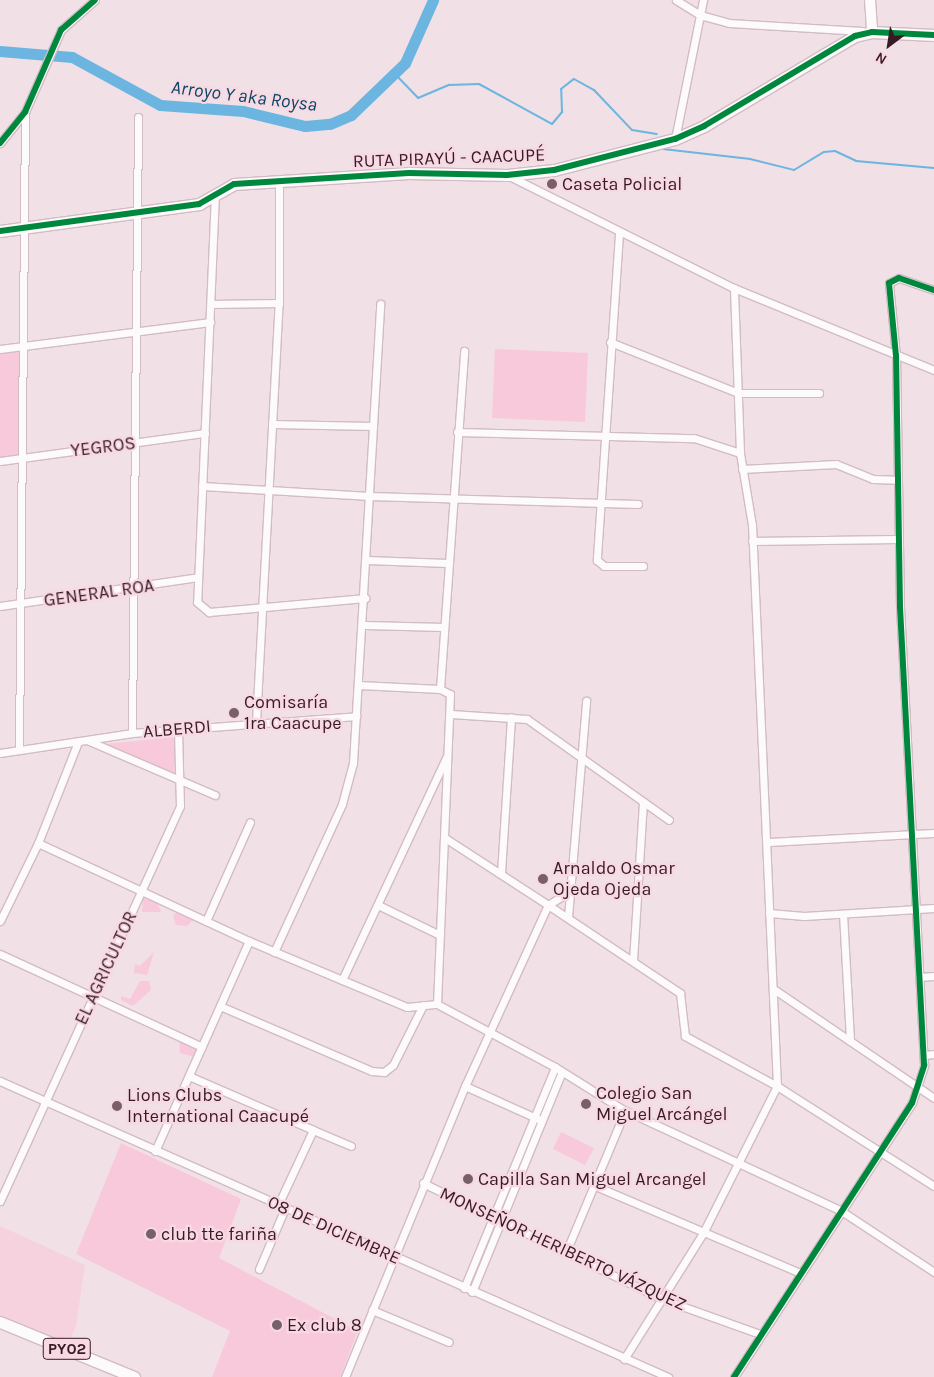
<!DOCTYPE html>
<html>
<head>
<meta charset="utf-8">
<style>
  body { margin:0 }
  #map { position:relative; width:934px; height:1377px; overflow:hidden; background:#f1e0e6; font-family:Karla,sans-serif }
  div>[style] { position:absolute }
  .built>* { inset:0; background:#f5d2dd }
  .green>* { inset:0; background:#f8c9da }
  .stream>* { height:2px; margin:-1px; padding:0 1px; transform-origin:1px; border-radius:1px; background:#6bb5e0 }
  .river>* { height:11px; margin:-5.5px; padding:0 5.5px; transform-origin:5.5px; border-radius:5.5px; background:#6bb5e0 }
  .roads { filter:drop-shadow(1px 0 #d2bcc4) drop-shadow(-1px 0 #d2bcc4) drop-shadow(0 1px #d2bcc4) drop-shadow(0 -1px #d2bcc4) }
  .street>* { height:7px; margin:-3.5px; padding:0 3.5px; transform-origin:3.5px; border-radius:3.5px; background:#fdfafb }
  .secondary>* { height:10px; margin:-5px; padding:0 5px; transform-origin:5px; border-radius:5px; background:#fdfafb }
  .primary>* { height:11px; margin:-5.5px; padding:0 5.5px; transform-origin:5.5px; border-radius:5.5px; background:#fdfafb }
  .cycleway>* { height:6px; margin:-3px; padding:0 3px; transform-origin:3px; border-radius:3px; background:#00873e }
  .dots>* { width:14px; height:14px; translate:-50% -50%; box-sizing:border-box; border:2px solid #f8d9e3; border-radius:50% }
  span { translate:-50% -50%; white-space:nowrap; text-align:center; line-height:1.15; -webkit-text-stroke:4.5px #f8d9e3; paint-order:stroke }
  .shield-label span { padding:1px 4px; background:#f8d9e3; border:1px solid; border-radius:4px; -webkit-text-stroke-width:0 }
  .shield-label { font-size:16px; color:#361b25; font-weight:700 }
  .street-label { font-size:18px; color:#361b25 }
  .poi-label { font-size:18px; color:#361b25 }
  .left { translate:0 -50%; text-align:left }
  .water-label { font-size:19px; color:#084664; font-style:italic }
  .north { position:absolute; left:864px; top:20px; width:50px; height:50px; -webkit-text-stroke:4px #f8d9e3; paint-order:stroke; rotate:211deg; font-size:14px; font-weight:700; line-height:20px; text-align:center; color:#361b25 }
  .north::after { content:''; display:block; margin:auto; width:18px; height:22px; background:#361b25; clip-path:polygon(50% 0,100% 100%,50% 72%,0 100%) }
</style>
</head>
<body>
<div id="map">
  <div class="built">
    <i style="clip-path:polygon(0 1226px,85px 1265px,76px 1326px,67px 1347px,0 1318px)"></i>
  </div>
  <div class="green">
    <i style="clip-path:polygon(21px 346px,21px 457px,0 461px,0 349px)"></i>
    <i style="clip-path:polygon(495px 349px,588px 353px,585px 422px,492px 418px)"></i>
    <i style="clip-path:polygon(174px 737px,175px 775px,104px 744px)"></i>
    <i style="clip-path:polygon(143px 898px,157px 902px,161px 912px,142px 912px)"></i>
    <i style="clip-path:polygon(180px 912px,193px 920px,187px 926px,176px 925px,173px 915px)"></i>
    <i style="clip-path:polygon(154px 952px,147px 975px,134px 973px,135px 964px,140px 966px)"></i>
    <i style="clip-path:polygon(140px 981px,149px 981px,151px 990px,133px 1006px,121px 1000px,121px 996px,130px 999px)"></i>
    <i style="clip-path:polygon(179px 1040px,197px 1049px,195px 1057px,180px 1053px)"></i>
    <i style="clip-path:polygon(561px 1132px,594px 1148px,585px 1165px,553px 1149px)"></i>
    <i style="clip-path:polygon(121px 1143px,241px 1199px,219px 1258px,358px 1331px,340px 1377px,212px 1377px,230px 1331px,76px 1254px)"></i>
  </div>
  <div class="stream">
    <i style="left:395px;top:74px;width:33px;rotate:46deg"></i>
    <i style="left:418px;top:98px;width:34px;rotate:-23deg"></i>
    <i style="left:449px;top:85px;width:30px;rotate:-2deg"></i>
    <i style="left:479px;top:84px;width:83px;rotate:28.7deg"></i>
    <i style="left:552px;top:124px;width:16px;rotate:-50deg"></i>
    <i style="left:562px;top:112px;width:23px;rotate:-92deg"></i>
    <i style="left:561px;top:89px;width:16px;rotate:-38deg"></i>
    <i style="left:574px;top:79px;width:23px;rotate:29deg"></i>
    <i style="left:594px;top:90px;width:55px;rotate:46.5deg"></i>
    <i style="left:632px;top:130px;width:25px;rotate:9deg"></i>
    <i style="left:663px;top:149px;width:88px;rotate:6.6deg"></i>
    <i style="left:750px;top:159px;width:45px;rotate:14deg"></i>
    <i style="left:794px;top:170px;width:35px;rotate:-31deg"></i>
    <i style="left:824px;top:152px;width:11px;rotate:-5deg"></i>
    <i style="left:835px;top:151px;width:23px;rotate:25deg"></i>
    <i style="left:856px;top:161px;width:78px;rotate:5.1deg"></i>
  </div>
  <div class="river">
    <i style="left:0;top:51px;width:72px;rotate:4.8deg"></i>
    <i style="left:72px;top:57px;width:100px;rotate:28.6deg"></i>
    <i style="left:160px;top:105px;width:83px;rotate:4.1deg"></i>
    <i style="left:243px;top:111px;width:64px;rotate:13.6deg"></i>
    <i style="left:305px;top:126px;width:25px;rotate:-5deg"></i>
    <i style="left:330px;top:124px;width:23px;rotate:-23deg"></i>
    <i style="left:351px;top:115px;width:75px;rotate:-43.9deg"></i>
    <i style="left:405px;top:63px;width:69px;rotate:-66deg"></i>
  </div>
  <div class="roads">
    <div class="street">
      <i style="left:676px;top:0;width:28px;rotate:32deg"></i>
      <i style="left:700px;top:15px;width:30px;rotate:15deg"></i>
      <i style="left:729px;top:23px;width:133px;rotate:3.4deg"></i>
      <i style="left:675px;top:139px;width:142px;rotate:-78.6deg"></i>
      <i style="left:0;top:143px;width:40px;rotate:-51deg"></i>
      <i style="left:25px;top:112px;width:90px;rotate:-66.3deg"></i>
      <i style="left:61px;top:30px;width:45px;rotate:-41.4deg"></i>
      <i style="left:509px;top:176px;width:251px;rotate:26.5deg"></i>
      <i style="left:734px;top:288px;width:216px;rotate:22.3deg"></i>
      <i style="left:215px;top:194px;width:408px;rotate:92.5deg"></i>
      <i style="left:197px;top:602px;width:16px;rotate:40deg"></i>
      <i style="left:209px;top:612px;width:157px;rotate:-5.1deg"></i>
      <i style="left:619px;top:234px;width:327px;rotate:93.9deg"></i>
      <i style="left:597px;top:560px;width:9px;rotate:41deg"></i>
      <i style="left:604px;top:566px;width:39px"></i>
      <i style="left:211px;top:304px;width:68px;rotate:-0.8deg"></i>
      <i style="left:610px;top:342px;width:138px;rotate:21.7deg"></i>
      <i style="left:738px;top:393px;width:81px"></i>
      <i style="left:0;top:349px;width:212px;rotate:-7.3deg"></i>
      <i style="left:272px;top:424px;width:101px;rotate:1.1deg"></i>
      <i style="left:457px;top:432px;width:237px;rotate:1.5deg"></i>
      <i style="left:694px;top:438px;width:48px;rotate:18.1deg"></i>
      <i style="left:0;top:461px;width:207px;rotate:-7.8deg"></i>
      <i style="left:742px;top:469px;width:94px;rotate:-3deg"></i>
      <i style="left:836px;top:464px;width:40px;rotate:22deg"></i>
      <i style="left:873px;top:479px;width:24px;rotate:2deg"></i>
      <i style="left:202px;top:486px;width:168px;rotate:3.4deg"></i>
      <i style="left:370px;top:496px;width:268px;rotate:1.7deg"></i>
      <i style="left:752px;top:541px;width:145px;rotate:-0.8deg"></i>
      <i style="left:367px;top:560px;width:80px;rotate:2.1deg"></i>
      <i style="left:0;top:606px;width:200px;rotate:-8.3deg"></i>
      <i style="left:365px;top:625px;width:79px;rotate:1.5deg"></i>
      <i style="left:359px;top:685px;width:81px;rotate:2.8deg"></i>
      <i style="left:440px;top:689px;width:11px;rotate:27deg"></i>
      <i style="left:450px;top:694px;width:310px;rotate:92.4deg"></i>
      <i style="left:440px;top:689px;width:339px;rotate:-85.9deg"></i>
      <i style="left:451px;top:714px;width:76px;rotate:3.8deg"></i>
      <i style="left:527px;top:719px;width:174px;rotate:35.4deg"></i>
      <i style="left:256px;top:722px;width:420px;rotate:-86.9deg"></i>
      <i style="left:279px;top:303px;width:123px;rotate:-90deg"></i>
      <i style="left:132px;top:733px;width:616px;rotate:-89.44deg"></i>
      <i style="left:89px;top:741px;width:137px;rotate:23.2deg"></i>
      <i style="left:19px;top:750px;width:638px;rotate:-89.46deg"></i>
      <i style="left:0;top:753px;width:134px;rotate:-8.6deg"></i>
      <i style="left:132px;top:733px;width:225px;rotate:-4.3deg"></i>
      <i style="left:445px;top:838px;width:123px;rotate:33deg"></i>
      <i style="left:548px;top:905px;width:25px;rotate:-32deg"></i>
      <i style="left:768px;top:842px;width:166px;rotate:-3.1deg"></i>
      <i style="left:38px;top:843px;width:233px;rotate:24.9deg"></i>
      <i style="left:249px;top:941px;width:171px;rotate:22.7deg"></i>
      <i style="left:407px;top:1007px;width:30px;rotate:-6deg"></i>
      <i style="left:437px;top:1004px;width:134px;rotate:28.1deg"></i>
      <i style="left:555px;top:1067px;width:79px;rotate:32.1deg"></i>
      <i style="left:622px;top:1109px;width:240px;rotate:24.9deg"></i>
      <i style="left:840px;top:1210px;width:113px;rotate:33.4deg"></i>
      <i style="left:501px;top:873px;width:156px;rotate:-86.3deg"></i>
      <i style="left:378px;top:905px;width:69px;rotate:25.8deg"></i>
      <i style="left:769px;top:913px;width:35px;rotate:5deg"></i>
      <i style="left:804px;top:916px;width:130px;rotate:-3.5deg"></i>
      <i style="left:843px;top:914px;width:127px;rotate:86.8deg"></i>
      <i style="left:568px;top:917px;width:217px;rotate:-85.2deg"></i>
      <i style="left:0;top:921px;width:87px;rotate:-64deg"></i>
      <i style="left:38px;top:843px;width:109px;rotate:-68.4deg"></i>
      <i style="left:206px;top:921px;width:108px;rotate:-66deg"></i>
      <i style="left:274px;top:952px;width:163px;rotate:-65.3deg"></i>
      <i style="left:342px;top:804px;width:42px;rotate:-75deg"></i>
      <i style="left:353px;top:763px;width:460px;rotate:-86.6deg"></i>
      <i style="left:0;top:954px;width:222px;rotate:24.7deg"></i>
      <i style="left:633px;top:961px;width:159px;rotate:-86.4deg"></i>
      <i style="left:919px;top:977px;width:15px;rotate:-4deg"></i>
      <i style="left:342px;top:980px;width:247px;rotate:-64.9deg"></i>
      <i style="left:775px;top:990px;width:192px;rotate:34.2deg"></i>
      <i style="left:220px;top:1006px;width:165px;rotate:23.2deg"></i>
      <i style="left:372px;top:1071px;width:12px;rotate:5deg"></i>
      <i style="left:384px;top:1072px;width:11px;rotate:-38deg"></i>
      <i style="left:393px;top:1065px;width:67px;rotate:-63.4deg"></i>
      <i style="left:924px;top:1055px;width:10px;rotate:-6deg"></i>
      <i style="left:189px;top:1076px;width:135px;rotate:23.5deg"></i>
      <i style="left:313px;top:1130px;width:83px;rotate:115deg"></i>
      <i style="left:0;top:1081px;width:731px;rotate:23.9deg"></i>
      <i style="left:465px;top:1086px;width:80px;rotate:24.3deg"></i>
      <i style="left:313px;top:1130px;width:41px;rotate:22.8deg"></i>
      <i style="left:155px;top:1151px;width:230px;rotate:-65.9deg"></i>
      <i style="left:423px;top:1183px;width:266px;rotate:25.9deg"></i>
      <i style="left:662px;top:1299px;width:104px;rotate:19.7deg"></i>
      <i style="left:593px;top:1185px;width:223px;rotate:23deg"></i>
      <i style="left:0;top:1201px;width:434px;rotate:-65.5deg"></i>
      <i style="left:180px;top:806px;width:77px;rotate:-91.5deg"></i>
      <i style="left:566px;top:1252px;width:153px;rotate:-67.3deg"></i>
      <i style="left:259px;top:1269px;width:66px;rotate:-66.9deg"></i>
      <i style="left:464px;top:1288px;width:239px;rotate:-67.6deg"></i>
      <i style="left:472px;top:1292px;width:238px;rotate:-67.8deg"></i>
      <i style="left:372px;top:1310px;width:83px;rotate:22.6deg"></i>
      <i style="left:624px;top:1359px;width:149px;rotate:-57.9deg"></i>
      <i style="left:703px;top:1233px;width:165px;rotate:-63.3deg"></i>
      <i style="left:777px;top:1086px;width:562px;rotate:-92.55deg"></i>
      <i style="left:752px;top:525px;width:73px;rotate:-99.5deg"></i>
      <i style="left:740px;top:453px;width:165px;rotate:-92.1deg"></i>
      <i style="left:345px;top:1377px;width:315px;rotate:-67.6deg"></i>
      <i style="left:465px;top:1086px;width:199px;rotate:-65.4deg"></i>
      <i style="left:548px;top:905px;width:159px;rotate:33.7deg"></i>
      <i style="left:680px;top:993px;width:43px;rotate:83.4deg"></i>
      <i style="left:685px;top:1036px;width:105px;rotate:28.5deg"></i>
      <i style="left:777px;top:1086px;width:186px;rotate:32.5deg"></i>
      <i style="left:734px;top:1377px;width:327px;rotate:-57deg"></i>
      <i style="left:912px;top:1103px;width:40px;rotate:-72deg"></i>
      <i style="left:924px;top:1065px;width:459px;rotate:-93deg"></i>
      <i style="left:900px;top:607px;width:251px;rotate:-90.9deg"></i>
      <i style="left:896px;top:356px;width:73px;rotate:-95.5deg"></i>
      <i style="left:889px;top:283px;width:11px;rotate:-27deg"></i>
      <i style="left:899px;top:278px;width:37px;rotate:19deg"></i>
    </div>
    <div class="secondary">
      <i style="left:870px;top:0;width:32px;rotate:86deg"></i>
    </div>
    <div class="primary">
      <i style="left:0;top:231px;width:201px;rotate:-7.7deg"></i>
      <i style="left:199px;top:204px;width:40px;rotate:-29.7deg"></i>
      <i style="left:234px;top:184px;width:175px;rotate:-3.6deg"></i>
      <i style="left:409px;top:173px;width:98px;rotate:1.2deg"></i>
      <i style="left:507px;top:175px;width:47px;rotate:-6.1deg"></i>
      <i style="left:554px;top:170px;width:125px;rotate:-14.4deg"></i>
      <i style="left:675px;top:139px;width:32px;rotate:-24deg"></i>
      <i style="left:704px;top:126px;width:176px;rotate:-30.8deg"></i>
      <i style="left:855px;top:36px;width:17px;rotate:-13deg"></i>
      <i style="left:872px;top:32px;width:62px;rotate:2.8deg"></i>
      <i style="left:0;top:1322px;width:145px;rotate:22.3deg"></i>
    </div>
  </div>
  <div class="cycleway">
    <i style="left:0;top:143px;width:40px;rotate:-51deg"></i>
    <i style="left:25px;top:112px;width:90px;rotate:-66.3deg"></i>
    <i style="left:61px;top:30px;width:45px;rotate:-41.4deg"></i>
    <i style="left:0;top:231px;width:201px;rotate:-7.7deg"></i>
    <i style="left:199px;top:204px;width:40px;rotate:-29.7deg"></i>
    <i style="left:234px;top:184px;width:175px;rotate:-3.6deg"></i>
    <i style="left:409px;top:173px;width:98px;rotate:1.2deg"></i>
    <i style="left:507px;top:175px;width:47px;rotate:-6.1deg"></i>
    <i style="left:554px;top:170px;width:125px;rotate:-14.4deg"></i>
    <i style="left:675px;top:139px;width:32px;rotate:-24deg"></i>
    <i style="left:704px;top:126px;width:176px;rotate:-30.8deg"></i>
    <i style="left:855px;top:36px;width:17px;rotate:-13deg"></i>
    <i style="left:872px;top:32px;width:62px;rotate:2.8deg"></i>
    <i style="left:734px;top:1377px;width:327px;rotate:-57deg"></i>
    <i style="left:912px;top:1103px;width:40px;rotate:-72deg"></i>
    <i style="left:924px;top:1065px;width:459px;rotate:-93deg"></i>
    <i style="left:900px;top:607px;width:251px;rotate:-90.9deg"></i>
    <i style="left:896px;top:356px;width:73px;rotate:-95.5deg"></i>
    <i style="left:889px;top:283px;width:11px;rotate:-27deg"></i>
    <i style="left:899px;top:278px;width:37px;rotate:19deg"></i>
  </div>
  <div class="dots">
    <i style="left:552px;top:184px;background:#776069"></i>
    <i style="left:234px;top:713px;background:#776069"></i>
    <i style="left:543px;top:879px;background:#776069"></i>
    <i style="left:586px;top:1104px;background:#776069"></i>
    <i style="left:117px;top:1106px;background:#776069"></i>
    <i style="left:468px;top:1179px;background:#776069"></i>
    <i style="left:151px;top:1234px;background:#776069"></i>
    <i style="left:277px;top:1325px;background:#776069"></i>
  </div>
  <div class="shield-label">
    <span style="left:67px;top:1349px">PY02</span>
  </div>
  <div class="street-label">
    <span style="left:449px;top:158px;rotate:-2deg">RUTA PIRAYÚ - CAACUPÉ</span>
    <span style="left:103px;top:447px;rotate:-7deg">YEGROS</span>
    <span style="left:99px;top:593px;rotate:-8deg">GENERAL ROA</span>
    <span style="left:177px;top:729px;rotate:-5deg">ALBERDI</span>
    <span style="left:106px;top:968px;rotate:-65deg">EL AGRICULTOR</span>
    <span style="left:334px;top:1230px;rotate:24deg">08 DE DICIEMBRE</span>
    <span style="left:563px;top:1249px;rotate:25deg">MONSEÑOR HERIBERTO VÁZQUEZ</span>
  </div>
  <div class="poi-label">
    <span class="left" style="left:562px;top:184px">Caseta Policial</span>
    <span class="left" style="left:244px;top:713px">Comisaría<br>1ra Caacupe</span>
    <span class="left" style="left:553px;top:879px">Arnaldo Osmar<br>Ojeda Ojeda</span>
    <span class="left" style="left:596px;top:1104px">Colegio San<br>Miguel Arcángel</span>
    <span class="left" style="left:127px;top:1106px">Lions Clubs<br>International Caacupé</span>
    <span class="left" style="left:478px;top:1179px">Capilla San Miguel Arcangel</span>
    <span class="left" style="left:161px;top:1234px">club tte fariña</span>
    <span class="left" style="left:287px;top:1325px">Ex club 8</span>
  </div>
  <div class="water-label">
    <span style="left:244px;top:97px;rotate:7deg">Arroyo Y aka Roysa</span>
  </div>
  <div class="north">N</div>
</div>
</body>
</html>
